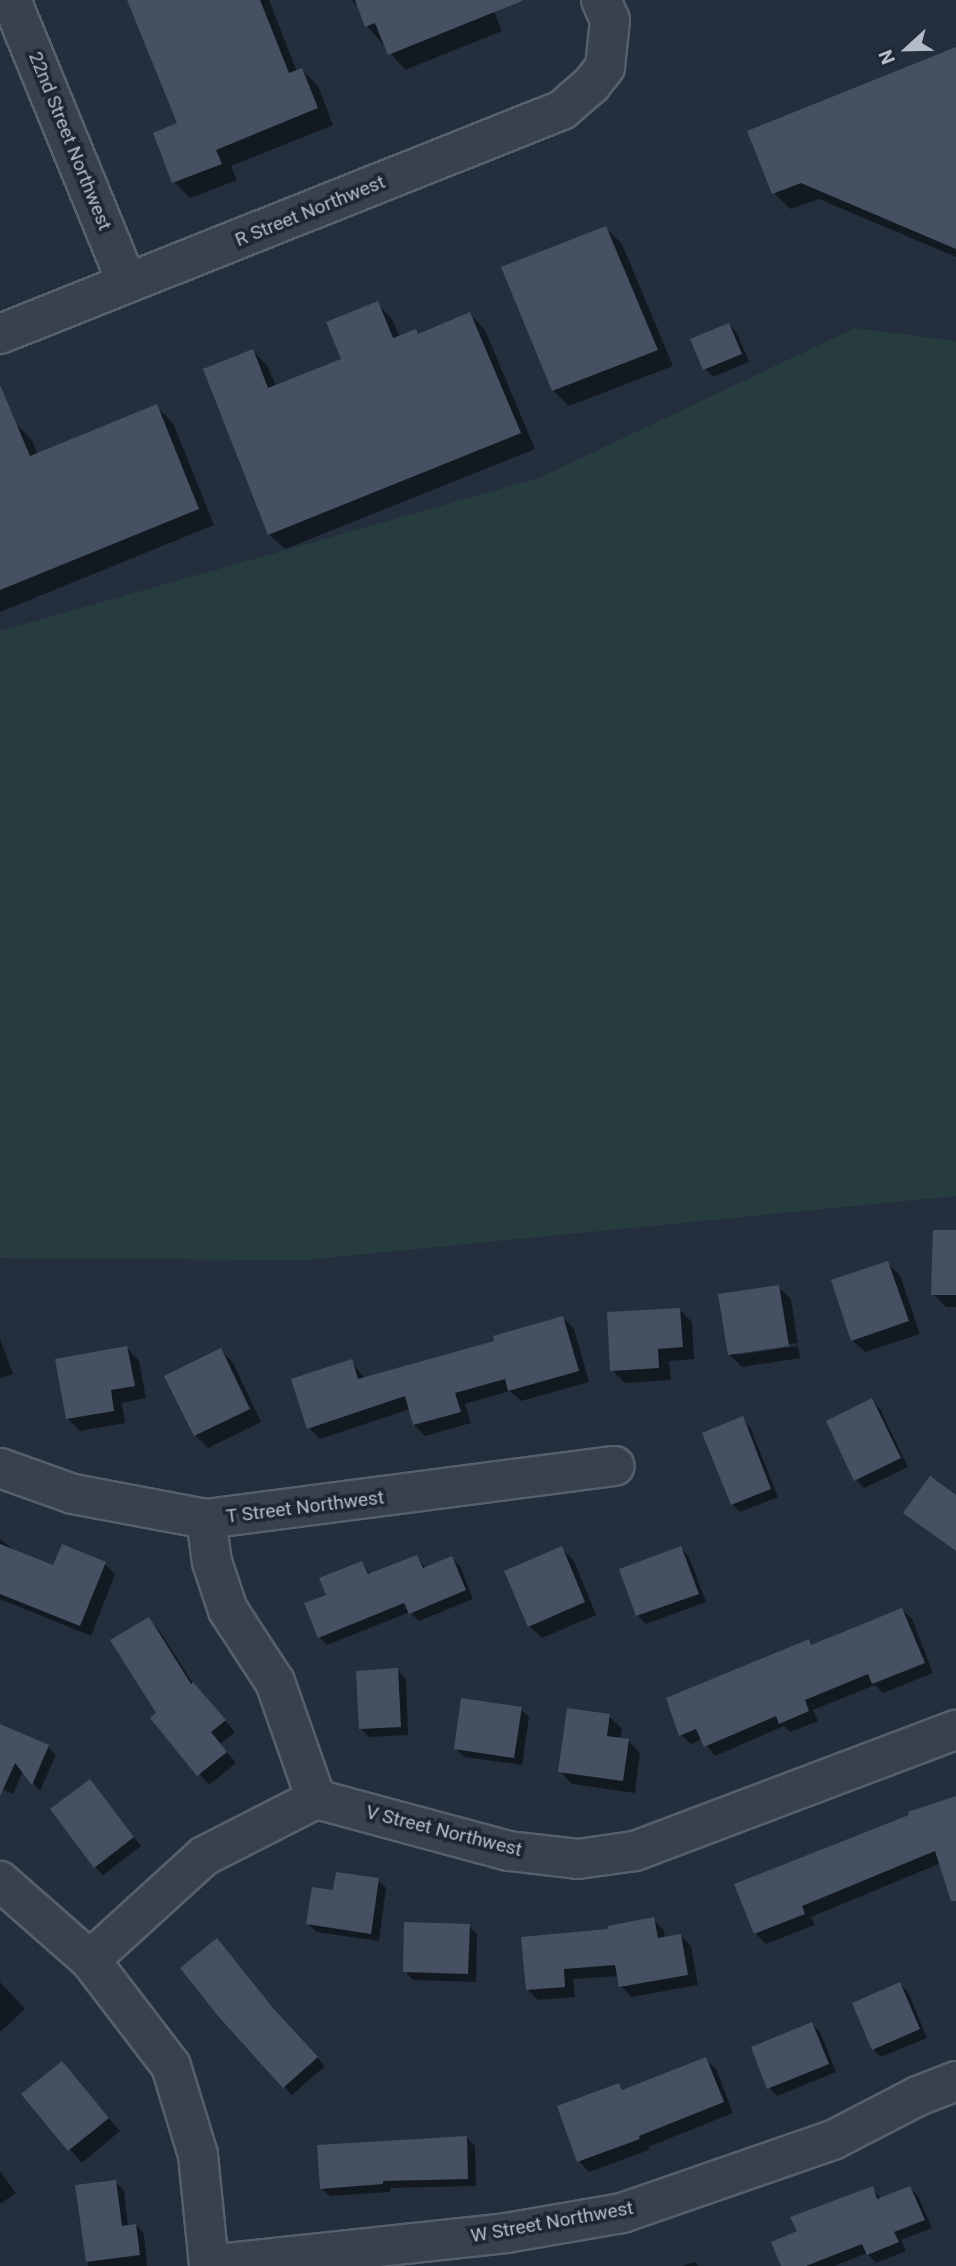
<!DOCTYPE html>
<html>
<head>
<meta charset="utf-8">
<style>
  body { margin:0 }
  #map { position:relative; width:956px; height:2266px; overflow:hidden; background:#242f3e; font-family:Roboto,sans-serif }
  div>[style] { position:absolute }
  .green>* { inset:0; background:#263c3f }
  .shadow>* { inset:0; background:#0007 }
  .building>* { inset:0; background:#455162 }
  .roads { filter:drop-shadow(2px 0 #565f6c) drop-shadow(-2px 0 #565f6c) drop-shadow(0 2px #565f6c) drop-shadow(0 -2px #565f6c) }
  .minor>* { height:38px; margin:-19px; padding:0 19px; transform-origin:19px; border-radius:19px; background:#38414e }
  span { translate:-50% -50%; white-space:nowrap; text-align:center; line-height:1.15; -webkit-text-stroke:7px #1d2633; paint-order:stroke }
  .street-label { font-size:19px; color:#b4bcc9 }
  .north { position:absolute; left:872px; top:14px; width:70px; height:70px; -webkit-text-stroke:5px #1d2633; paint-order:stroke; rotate:248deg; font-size:19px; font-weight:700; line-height:28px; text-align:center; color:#b4bcc9 }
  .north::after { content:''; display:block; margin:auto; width:24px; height:32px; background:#b4bcc9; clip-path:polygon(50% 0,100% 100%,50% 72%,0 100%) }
</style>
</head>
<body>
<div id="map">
  <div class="green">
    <i style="clip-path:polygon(855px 328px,956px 341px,956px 1196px,305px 1260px,0 1258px,0 631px,539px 478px)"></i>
  </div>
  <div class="shadow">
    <i style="clip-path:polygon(130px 0,269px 0,297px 72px,302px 70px,318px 86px,333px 125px,231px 166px,237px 180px,190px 198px,174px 182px,180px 124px)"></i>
    <i style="clip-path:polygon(351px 0,489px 0,502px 31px,405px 70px,367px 26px,360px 9px)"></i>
    <i style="clip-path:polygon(956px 49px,956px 257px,819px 199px,790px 209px,774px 193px)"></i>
    <i style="clip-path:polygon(606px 228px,622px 244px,673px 366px,569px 406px,553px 390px)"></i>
    <i style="clip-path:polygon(377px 303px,392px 319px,400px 337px,416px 331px,420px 335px,470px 314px,485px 330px,535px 449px,285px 549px,269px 534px,253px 351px,268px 367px,276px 386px,343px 360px)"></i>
    <i style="clip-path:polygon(729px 325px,737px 333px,749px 362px,713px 377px,705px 369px)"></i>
    <i style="clip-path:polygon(157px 407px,173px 423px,214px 525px,0 612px,0 430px,16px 424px,32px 440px,38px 455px)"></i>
    <i style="clip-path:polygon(956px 1232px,956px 1307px,946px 1307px,933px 1294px)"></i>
    <i style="clip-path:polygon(887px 1263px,900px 1275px,920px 1334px,865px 1352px,852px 1340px)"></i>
    <i style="clip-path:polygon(evenodd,778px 1287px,791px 1299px,800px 1358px,742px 1367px,729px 1354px,778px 1287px,797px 1343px,798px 1346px,737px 1355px,737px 1352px,797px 1343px)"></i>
    <i style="clip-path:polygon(680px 1310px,692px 1322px,694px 1359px,669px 1361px,671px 1380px,625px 1383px,612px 1370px)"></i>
    <i style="clip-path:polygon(563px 1318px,574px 1329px,589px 1382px,521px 1401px,510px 1391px,465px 1404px,471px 1423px,425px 1436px,414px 1425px,410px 1409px,320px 1439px,309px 1428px,351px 1361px,365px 1379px,496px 1342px)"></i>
    <i style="clip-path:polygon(0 1339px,13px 1374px,0 1378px)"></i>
    <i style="clip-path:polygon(127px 1348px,139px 1361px,146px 1398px,122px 1403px,125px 1423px,80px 1431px,67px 1418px)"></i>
    <i style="clip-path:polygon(221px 1350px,233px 1363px,261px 1422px,208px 1448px,195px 1435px,166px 1376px)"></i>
    <i style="clip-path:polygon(872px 1400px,880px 1409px,908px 1467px,864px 1488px,856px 1480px)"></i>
    <i style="clip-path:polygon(742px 1419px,750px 1427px,778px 1497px,740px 1512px,732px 1504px)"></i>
    <i style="clip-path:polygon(0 1539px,14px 1550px,54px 1568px,105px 1564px,115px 1574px,91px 1636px,0 1599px)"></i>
    <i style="clip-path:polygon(561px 1548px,574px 1561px,596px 1615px,542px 1638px,529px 1626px)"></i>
    <i style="clip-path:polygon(681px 1548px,689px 1557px,706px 1602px,646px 1624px,638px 1616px,622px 1570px)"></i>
    <i style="clip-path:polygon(416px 1557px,426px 1568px,452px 1558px,460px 1566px,473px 1599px,419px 1621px,410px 1612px,327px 1645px,319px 1637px,328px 1596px,362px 1563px,371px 1575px)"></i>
    <i style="clip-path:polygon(902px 1610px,912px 1619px,933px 1673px,883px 1693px,875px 1685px,813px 1710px,818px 1721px,790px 1732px,784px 1726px,715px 1756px,702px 1739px,691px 1744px,681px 1735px,808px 1642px,813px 1646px)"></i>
    <i style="clip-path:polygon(148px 1619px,159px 1630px,193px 1683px,235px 1732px,220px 1744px,236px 1763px,209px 1785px,152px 1718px,158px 1713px)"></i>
    <i style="clip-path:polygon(397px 1670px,406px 1679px,408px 1735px,369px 1737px,361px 1729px)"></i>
    <i style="clip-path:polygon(521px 1709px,529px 1717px,522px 1765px,464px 1757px,456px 1748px)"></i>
    <i style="clip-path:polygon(609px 1716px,622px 1729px,620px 1739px,628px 1740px,640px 1753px,635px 1793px,572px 1784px,560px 1771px)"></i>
    <i style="clip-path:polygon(0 1726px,48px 1747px,56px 1755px,40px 1791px,23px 1771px,13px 1794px,0 1788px)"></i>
    <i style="clip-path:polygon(90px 1781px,141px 1846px,103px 1875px,95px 1867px)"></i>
    <i style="clip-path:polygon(956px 1797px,956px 1874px,941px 1863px,811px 1917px,815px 1925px,766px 1944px,755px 1933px)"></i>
    <i style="clip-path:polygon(378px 1880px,386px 1888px,379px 1941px,317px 1932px,308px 1924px)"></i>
    <i style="clip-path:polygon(653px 1919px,664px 1930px,665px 1938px,680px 1935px,691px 1946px,698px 1985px,631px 1997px,621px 1986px,619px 1976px,573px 1979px,575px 1997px,538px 2000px,528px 1990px,610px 1931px)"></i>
    <i style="clip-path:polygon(469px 1926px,477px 1934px,476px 1982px,413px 1980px,405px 1971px)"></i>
    <i style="clip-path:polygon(217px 1940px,281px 2019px,325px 2066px,292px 2095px,284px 2086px)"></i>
    <i style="clip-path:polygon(0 1982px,25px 2009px,0 2032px)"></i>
    <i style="clip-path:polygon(900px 1984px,908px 1992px,927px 2038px,881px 2057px,873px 2049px)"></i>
    <i style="clip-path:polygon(812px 2024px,820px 2032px,836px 2072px,777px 2096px,769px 2088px)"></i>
    <i style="clip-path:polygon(705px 2059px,716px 2069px,733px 2113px,648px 2147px,649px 2150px,589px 2172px,579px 2161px,559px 2107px,619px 2085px,625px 2091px)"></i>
    <i style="clip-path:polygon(62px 2063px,120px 2131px,82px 2163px,23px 2095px)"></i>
    <i style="clip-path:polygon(467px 2138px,475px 2146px,476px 2186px,390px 2188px,390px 2192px,330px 2196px,321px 2188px)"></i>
    <i style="clip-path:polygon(0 2171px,16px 2193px,0 2204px)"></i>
    <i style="clip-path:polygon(115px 2182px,124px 2190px,128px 2227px,136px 2225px,144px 2234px,147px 2266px,88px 2266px,77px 2187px)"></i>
    <i style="clip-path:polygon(872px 2188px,881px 2199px,910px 2188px,918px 2196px,932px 2228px,901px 2240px,906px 2251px,876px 2263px,867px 2253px,834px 2266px,783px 2266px)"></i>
    <i style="clip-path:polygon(695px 2262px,698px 2266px,681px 2266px)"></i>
  </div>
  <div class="building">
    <i style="clip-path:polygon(127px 0,260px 0,289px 73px,302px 68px,318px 108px,216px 150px,222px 164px,172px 183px,153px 133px,177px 123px)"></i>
    <i style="clip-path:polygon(355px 0,522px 0,522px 1px,388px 55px,375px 23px,365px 27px)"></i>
    <i style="clip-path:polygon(956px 47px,956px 249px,801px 183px,772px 194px,747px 131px)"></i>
    <i style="clip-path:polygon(606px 226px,658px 350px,552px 391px,501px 267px)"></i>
    <i style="clip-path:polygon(378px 301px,393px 338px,416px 329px,418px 334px,470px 312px,521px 433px,268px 535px,203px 369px,253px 349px,268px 388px,341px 359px,326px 322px)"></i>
    <i style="clip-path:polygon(729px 323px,742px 354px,703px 370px,690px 339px)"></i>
    <i style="clip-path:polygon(0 385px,30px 456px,157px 404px,199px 509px,0 590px)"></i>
    <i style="clip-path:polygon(933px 1230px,956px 1230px,956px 1295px,931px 1295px)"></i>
    <i style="clip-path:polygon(888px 1261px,909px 1321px,851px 1341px,831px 1280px)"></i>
    <i style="clip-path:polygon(779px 1285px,789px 1346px,728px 1355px,718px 1294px)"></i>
    <i style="clip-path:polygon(680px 1308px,683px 1347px,658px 1349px,659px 1368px,610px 1371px,607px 1312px)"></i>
    <i style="clip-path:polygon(563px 1316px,579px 1371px,508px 1391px,505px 1379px,455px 1393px,461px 1412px,413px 1425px,405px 1396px,307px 1429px,291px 1379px,352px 1359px,358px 1379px,494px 1341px,493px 1336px)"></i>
    <i style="clip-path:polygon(127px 1346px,135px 1386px,111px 1390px,114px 1411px,66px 1419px,55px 1359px)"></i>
    <i style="clip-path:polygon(221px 1348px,250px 1409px,194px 1436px,164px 1376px)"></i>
    <i style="clip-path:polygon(872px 1398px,901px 1458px,854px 1481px,826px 1421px)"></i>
    <i style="clip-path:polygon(743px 1416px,771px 1489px,731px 1505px,702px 1433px)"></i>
    <i style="clip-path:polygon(930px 1476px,956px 1495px,956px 1551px,903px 1513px)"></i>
    <i style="clip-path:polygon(0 1544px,53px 1565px,62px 1544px,106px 1562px,80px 1626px,0 1594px)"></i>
    <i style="clip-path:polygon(562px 1546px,585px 1602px,528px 1627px,504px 1571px)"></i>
    <i style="clip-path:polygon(681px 1546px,699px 1594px,636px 1616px,619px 1569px)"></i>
    <i style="clip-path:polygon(417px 1555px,423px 1568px,452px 1556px,466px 1590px,409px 1614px,404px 1603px,318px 1638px,304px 1603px,326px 1595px,319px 1578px,362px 1561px,368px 1574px)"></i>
    <i style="clip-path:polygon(902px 1608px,925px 1663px,872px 1684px,868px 1674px,805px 1700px,809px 1711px,779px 1724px,776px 1716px,704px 1747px,696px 1729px,679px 1736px,666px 1698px,809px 1639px,811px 1645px)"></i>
    <i style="clip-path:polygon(149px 1617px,191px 1684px,193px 1682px,226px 1720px,211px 1732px,227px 1752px,197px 1776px,150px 1718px,156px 1713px,110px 1640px)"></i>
    <i style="clip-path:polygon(398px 1668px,401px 1727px,359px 1729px,356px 1671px)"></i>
    <i style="clip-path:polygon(461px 1698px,522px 1707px,514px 1758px,454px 1749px)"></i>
    <i style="clip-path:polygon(567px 1708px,610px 1714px,607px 1736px,629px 1739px,623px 1781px,558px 1772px)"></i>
    <i style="clip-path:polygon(0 1724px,49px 1745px,32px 1785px,15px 1763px,0 1796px)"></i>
    <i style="clip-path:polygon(90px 1779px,134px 1837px,94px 1868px,50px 1809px)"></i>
    <i style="clip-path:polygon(956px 1796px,956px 1901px,951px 1901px,935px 1851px,802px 1906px,805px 1914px,754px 1934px,734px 1884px,909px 1815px,908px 1812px)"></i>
    <i style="clip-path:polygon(336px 1872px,379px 1878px,371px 1934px,306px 1924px,312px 1887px,333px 1890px)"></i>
    <i style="clip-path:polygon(654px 1917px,658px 1938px,681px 1934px,688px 1975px,619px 1987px,615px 1965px,564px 1969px,565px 1987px,526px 1990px,521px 1937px,608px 1929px,608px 1926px)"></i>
    <i style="clip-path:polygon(404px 1922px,470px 1924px,468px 1974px,403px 1972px)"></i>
    <i style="clip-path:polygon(217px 1938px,273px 2008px,318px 2057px,283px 2088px,218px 2016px,180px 1968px)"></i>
    <i style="clip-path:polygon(900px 1982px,920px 2029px,872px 2050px,852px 2003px)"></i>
    <i style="clip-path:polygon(812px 2022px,829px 2064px,767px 2089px,751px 2047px)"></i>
    <i style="clip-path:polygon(706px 2057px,724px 2102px,639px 2136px,640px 2139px,577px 2162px,557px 2106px,619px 2083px,622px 2090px)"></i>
    <i style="clip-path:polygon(62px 2061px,109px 2118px,68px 2151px,21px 2094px)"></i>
    <i style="clip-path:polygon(467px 2136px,468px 2179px,383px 2181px,383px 2184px,320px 2189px,317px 2145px)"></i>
    <i style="clip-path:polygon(116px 2180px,122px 2226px,136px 2224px,140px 2255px,86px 2262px,75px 2185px)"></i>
    <i style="clip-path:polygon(873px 2186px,877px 2199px,910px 2186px,925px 2220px,894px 2232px,899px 2242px,867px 2255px,862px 2244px,806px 2266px,781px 2266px,771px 2242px,797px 2231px,790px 2217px)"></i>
  </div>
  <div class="roads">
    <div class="minor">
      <i style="left:11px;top:0;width:306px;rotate:67.7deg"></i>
      <i style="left:0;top:334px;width:605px;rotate:-21.73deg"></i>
      <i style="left:562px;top:110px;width:38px;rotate:-41deg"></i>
      <i style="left:591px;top:85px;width:23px;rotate:-52deg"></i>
      <i style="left:605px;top:67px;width:47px;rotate:-83.9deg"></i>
      <i style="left:610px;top:20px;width:22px;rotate:-114deg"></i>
      <i style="left:0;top:1468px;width:77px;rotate:19.6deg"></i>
      <i style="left:73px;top:1494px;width:135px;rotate:10.6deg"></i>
      <i style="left:206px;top:1519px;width:412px;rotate:-7.4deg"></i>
      <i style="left:206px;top:1519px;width:43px;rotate:82.1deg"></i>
      <i style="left:212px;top:1562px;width:51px;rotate:71.6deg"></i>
      <i style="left:228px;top:1610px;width:86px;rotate:56.9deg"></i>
      <i style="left:275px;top:1682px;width:124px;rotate:70.7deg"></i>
      <i style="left:0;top:1881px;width:120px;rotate:41.3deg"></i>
      <i style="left:90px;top:1960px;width:133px;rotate:52.6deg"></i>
      <i style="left:171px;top:2066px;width:93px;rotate:73.1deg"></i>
      <i style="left:198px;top:2155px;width:112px;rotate:84.3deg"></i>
      <i style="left:90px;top:1960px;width:154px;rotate:-42.4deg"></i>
      <i style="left:204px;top:1856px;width:126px;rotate:-27deg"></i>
      <i style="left:316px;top:1799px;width:200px;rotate:15.1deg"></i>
      <i style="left:509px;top:1851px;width:69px;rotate:6.6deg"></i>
      <i style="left:578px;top:1859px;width:58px;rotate:-8deg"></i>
      <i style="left:635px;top:1851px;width:343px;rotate:-20.7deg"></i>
      <i style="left:209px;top:2265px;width:299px;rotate:-6.1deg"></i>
      <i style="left:506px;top:2233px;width:118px;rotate:-9.8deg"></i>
      <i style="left:622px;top:2213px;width:223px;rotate:-19.1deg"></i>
      <i style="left:833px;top:2140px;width:96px;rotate:-27.4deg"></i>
      <i style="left:918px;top:2096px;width:41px;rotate:-21.5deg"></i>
    </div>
  </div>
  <div class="street-label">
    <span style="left:70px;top:141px;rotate:68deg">22nd Street Northwest</span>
    <span style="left:310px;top:211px;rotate:-22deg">R Street Northwest</span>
    <span style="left:305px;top:1507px;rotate:-7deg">T Street Northwest</span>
    <span style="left:444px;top:1831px;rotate:14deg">V Street Northwest</span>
    <span style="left:552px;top:2222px;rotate:-10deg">W Street Northwest</span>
  </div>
  <div class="north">N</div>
</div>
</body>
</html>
